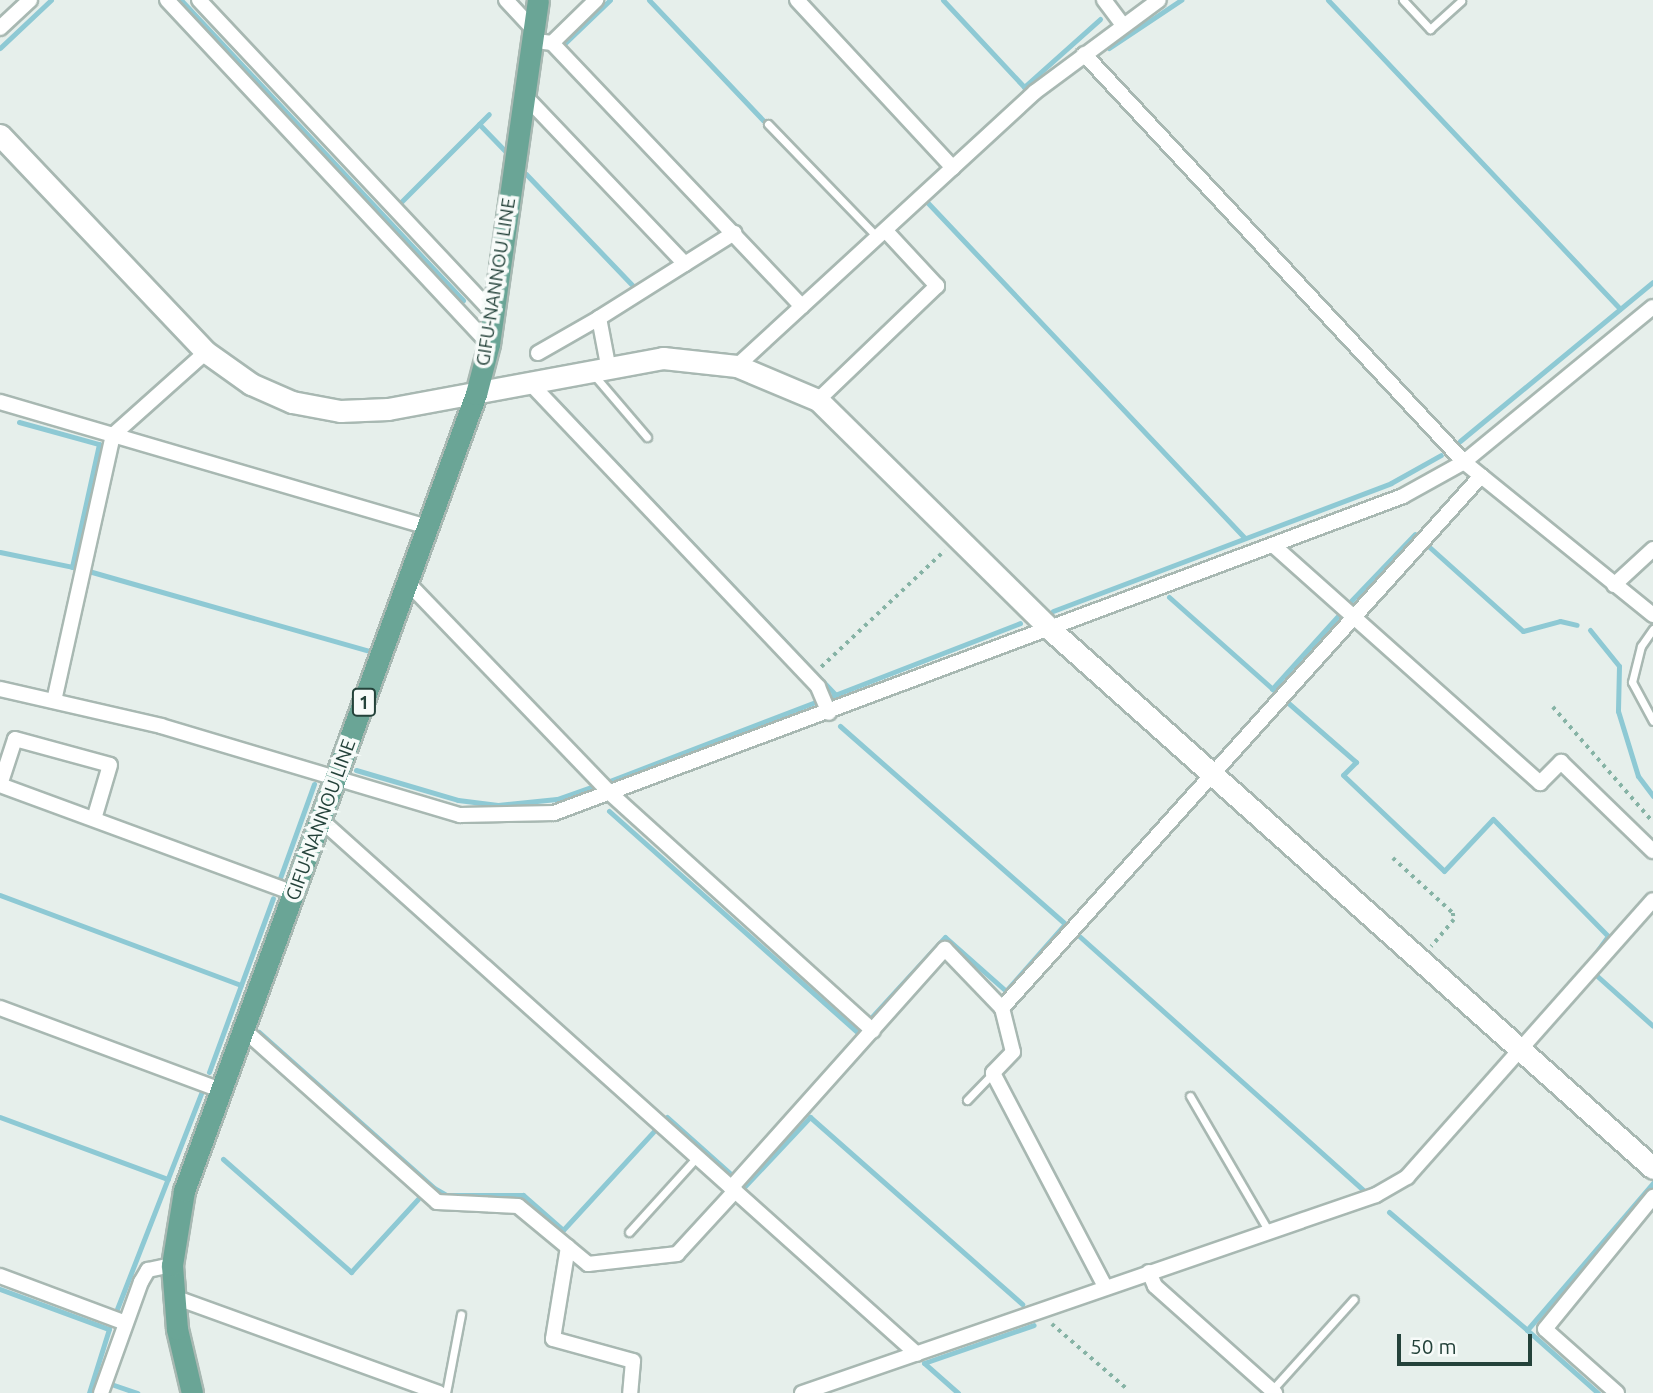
<!DOCTYPE html>
<html>
<head>
<meta charset="utf-8">
<style>
  body { margin:0 }
  #map { position:relative; width:1653px; height:1393px; overflow:hidden; background:#e6efeb; font-family:Ubuntu,sans-serif }
  div>[style] { position:absolute }
  .stream>* { height:5px; margin:-2.5px; padding:0 2.5px; transform-origin:2.5px; border-radius:2.5px; background:#8ec9d4 }
  .path>* { height:3.5px; margin-top:-1.75px; transform-origin:0; background:repeating-linear-gradient(90deg,#86b3a5 0 3.5px,transparent 0 8.5px) }
  .roads { filter:drop-shadow(2px 0 #a8b8b2) drop-shadow(-2px 0 #a8b8b2) drop-shadow(0 2px #a8b8b2) drop-shadow(0 -2px #a8b8b2) }
  .lane>* { height:7px; margin:-3.5px; padding:0 3.5px; transform-origin:3.5px; border-radius:3.5px; background:#fff }
  .street>* { height:14px; margin:-7px; padding:0 7px; transform-origin:7px; border-radius:7px; background:#fff }
  .secondary>* { height:21px; margin:-10.5px; padding:0 10.5px; transform-origin:10.5px; border-radius:10.5px; background:#fff }
  .primary>* { height:21px; margin:-10.5px; padding:0 10.5px; transform-origin:10.5px; border-radius:10.5px; background:#6aa596 }
  span { translate:-50% -50%; white-space:nowrap; text-align:center; line-height:1.15; -webkit-text-stroke:7px #f7fbf9; paint-order:stroke }
  .shield-label span { padding:2px 5px; background:#f7fbf9; border:2px solid; border-radius:5px; -webkit-text-stroke-width:0 }
  .shield-label { font-size:18px; color:#24423a; font-weight:700 }
  .street-label { font-size:19px; color:#24423a }
  .scale { position:absolute; left:1397px; top:1334px; width:135px; height:32px; box-sizing:border-box; border:4px solid #24423a; border-top:0; padding-left:9px; font-size:21px; line-height:24px; white-space:nowrap; color:#24423a; -webkit-text-stroke:5px #f7fbf9; paint-order:stroke }
</style>
</head>
<body>
<div id="map">
  <div class="stream">
    <i style="left:181px;top:0;width:412px;rotate:46.8deg"></i>
    <i style="left:649px;top:0;width:166px;rotate:46.5deg"></i>
    <i style="left:943px;top:0;width:119px;rotate:47deg"></i>
    <i style="left:1024px;top:87px;width:102px;rotate:-41.8deg"></i>
    <i style="left:1328px;top:0;width:425px;rotate:46.6deg"></i>
    <i style="left:563px;top:45px;width:65px;rotate:-43.8deg"></i>
    <i style="left:0;top:48px;width:70px;rotate:-43.3deg"></i>
    <i style="left:1109px;top:48px;width:87px;rotate:-33.7deg"></i>
    <i style="left:479px;top:124px;width:39px;rotate:46deg"></i>
    <i style="left:526px;top:174px;width:156px;rotate:46.3deg"></i>
    <i style="left:928px;top:203px;width:461px;rotate:46.6deg"></i>
    <i style="left:399px;top:204px;width:127px;rotate:-45deg"></i>
    <i style="left:554px;top:398px;width:410px;rotate:46.5deg"></i>
    <i style="left:19px;top:422px;width:83px;rotate:15.4deg"></i>
    <i style="left:99px;top:444px;width:126px;rotate:102.4deg"></i>
    <i style="left:1460px;top:441px;width:250px;rotate:-39.5deg"></i>
    <i style="left:1426px;top:544px;width:130px;rotate:41.9deg"></i>
    <i style="left:1523px;top:631px;width:38px;rotate:-15deg"></i>
    <i style="left:1560px;top:621px;width:17px;rotate:13deg"></i>
    <i style="left:0;top:552px;width:75px;rotate:11.6deg"></i>
    <i style="left:92px;top:572px;width:288px;rotate:15.9deg"></i>
    <i style="left:1169px;top:597px;width:142px;rotate:41.6deg"></i>
    <i style="left:1350px;top:602px;width:94px;rotate:-46.3deg"></i>
    <i style="left:1053px;top:611px;width:361px;rotate:-20.7deg"></i>
    <i style="left:1391px;top:483px;width:57px;rotate:-29.2deg"></i>
    <i style="left:1590px;top:630px;width:46px;rotate:51.1deg"></i>
    <i style="left:1619px;top:666px;width:45px;rotate:91.3deg"></i>
    <i style="left:1618px;top:711px;width:68px;rotate:72.9deg"></i>
    <i style="left:1638px;top:776px;width:25px;rotate:53deg"></i>
    <i style="left:1272px;top:689px;width:98px;rotate:-47.9deg"></i>
    <i style="left:827px;top:698px;width:207px;rotate:-21.2deg"></i>
    <i style="left:1286px;top:701px;width:93px;rotate:41.1deg"></i>
    <i style="left:1356px;top:762px;width:18px;rotate:135deg"></i>
    <i style="left:1343px;top:775px;width:139px;rotate:43.5deg"></i>
    <i style="left:1444px;top:871px;width:71px;rotate:-46.7deg"></i>
    <i style="left:1493px;top:819px;width:164px;rotate:45.5deg"></i>
    <i style="left:1608px;top:936px;width:37px;rotate:126deg"></i>
    <i style="left:840px;top:726px;width:300px;rotate:41.3deg"></i>
    <i style="left:1065px;top:924px;width:89px;rotate:131.4deg"></i>
    <i style="left:1006px;top:991px;width:81px;rotate:-138.5deg"></i>
    <i style="left:945px;top:937px;width:113px;rotate:132.5deg"></i>
    <i style="left:356px;top:770px;width:106px;rotate:16.4deg"></i>
    <i style="left:458px;top:800px;width:40px;rotate:7.1deg"></i>
    <i style="left:498px;top:805px;width:59px;rotate:-5.8deg"></i>
    <i style="left:557px;top:799px;width:42px;rotate:-19.3deg"></i>
    <i style="left:607px;top:782px;width:226px;rotate:-21deg"></i>
    <i style="left:609px;top:811px;width:334px;rotate:41.7deg"></i>
    <i style="left:280px;top:878px;width:100px;rotate:-70.1deg"></i>
    <i style="left:0;top:895px;width:257px;rotate:20.5deg"></i>
    <i style="left:1078px;top:935px;width:382px;rotate:41.8deg"></i>
    <i style="left:1596px;top:975px;width:76px;rotate:41.8deg"></i>
    <i style="left:259px;top:1032px;width:234px;rotate:41.7deg"></i>
    <i style="left:434px;top:1188px;width:14px;rotate:30deg"></i>
    <i style="left:446px;top:1195px;width:77px"></i>
    <i style="left:523px;top:1195px;width:53px;rotate:41.2deg"></i>
    <i style="left:563px;top:1230px;width:137px;rotate:-47.4deg"></i>
    <i style="left:209px;top:1072px;width:185px;rotate:-69.8deg"></i>
    <i style="left:0;top:1117px;width:179px;rotate:20.3deg"></i>
    <i style="left:667px;top:1117px;width:89px;rotate:41.8deg"></i>
    <i style="left:223px;top:1159px;width:171px;rotate:41.4deg"></i>
    <i style="left:351px;top:1272px;width:99px;rotate:-47.5deg"></i>
    <i style="left:745px;top:1186px;width:95px;rotate:-46.7deg"></i>
    <i style="left:810px;top:1117px;width:283px;rotate:41.4deg"></i>
    <i style="left:1389px;top:1212px;width:182px;rotate:40.5deg"></i>
    <i style="left:0;top:1289px;width:116px;rotate:20.2deg"></i>
    <i style="left:109px;top:1329px;width:67px;rotate:107.4deg"></i>
    <i style="left:117px;top:1309px;width:232px;rotate:-68.7deg"></i>
    <i style="left:111px;top:1384px;width:28px;rotate:19deg"></i>
    <i style="left:958px;top:1393px;width:45px;rotate:-138.6deg"></i>
    <i style="left:924px;top:1363px;width:116px;rotate:-19.1deg"></i>
    <i style="left:1598px;top:1393px;width:95px;rotate:-138.4deg"></i>
    <i style="left:1527px;top:1330px;width:194px;rotate:-49.4deg"></i>
  </div>
  <div class="path">
    <i style="left:821px;top:667px;width:170px;rotate:-43.3deg"></i>
    <i style="left:1553px;top:707px;width:152px;rotate:49deg"></i>
    <i style="left:1393px;top:858px;width:81px;rotate:42.5deg"></i>
    <i style="left:1453px;top:913px;width:7px;rotate:82deg"></i>
    <i style="left:1454px;top:920px;width:35px;rotate:130deg"></i>
    <i style="left:1052px;top:1324px;width:98px;rotate:40.9deg"></i>
  </div>
  <div class="roads">
    <div class="lane">
      <i style="left:1403px;top:0;width:40px;rotate:47deg"></i>
      <i style="left:1430px;top:29px;width:42px;rotate:-42.1deg"></i>
      <i style="left:768px;top:124px;width:157px;rotate:46deg"></i>
      <i style="left:593px;top:374px;width:83px;rotate:49.4deg"></i>
      <i style="left:1653px;top:629px;width:21px;rotate:125deg"></i>
      <i style="left:1641px;top:646px;width:37px;rotate:104deg"></i>
      <i style="left:1632px;top:682px;width:44px;rotate:61.7deg"></i>
      <i style="left:1190px;top:1096px;width:155px;rotate:59.8deg"></i>
      <i style="left:967px;top:1100px;width:37px;rotate:-46deg"></i>
      <i style="left:629px;top:1232px;width:101px;rotate:-47.8deg"></i>
      <i style="left:1272px;top:1390px;width:122px;rotate:-48deg"></i>
      <i style="left:446px;top:1393px;width:80px;rotate:-79.2deg"></i>
    </div>
    <div class="street">
      <i style="left:167px;top:0;width:471px;rotate:46.9deg"></i>
      <i style="left:199px;top:0;width:429px;rotate:46.8deg"></i>
      <i style="left:506px;top:0;width:41px;rotate:47deg"></i>
      <i style="left:797px;top:0;width:229px;rotate:47.1deg"></i>
      <i style="left:1104px;top:0;width:31px;rotate:53deg"></i>
      <i style="left:0;top:28px;width:41px;rotate:-43deg"></i>
      <i style="left:544px;top:42px;width:8px;rotate:7deg"></i>
      <i style="left:552px;top:43px;width:62px;rotate:-44.3deg"></i>
      <i style="left:552px;top:43px;width:363px;rotate:46.5deg"></i>
      <i style="left:1084px;top:54px;width:558px;rotate:47.04deg"></i>
      <i style="left:1464px;top:462px;width:243px;rotate:39deg"></i>
      <i style="left:525px;top:96px;width:232px;rotate:46.4deg"></i>
      <i style="left:538px;top:353px;width:70px;rotate:-29.8deg"></i>
      <i style="left:608px;top:365px;width:48px;rotate:-100.8deg"></i>
      <i style="left:599px;top:318px;width:160px;rotate:-32.2deg"></i>
      <i style="left:737px;top:366px;width:405px;rotate:-42.6deg"></i>
      <i style="left:1035px;top:92px;width:154px;rotate:-36.6deg"></i>
      <i style="left:529px;top:382px;width:420px;rotate:46.5deg"></i>
      <i style="left:818px;top:687px;width:28px;rotate:67deg"></i>
      <i style="left:818px;top:400px;width:165px;rotate:-43.8deg"></i>
      <i style="left:937px;top:286px;width:76px;rotate:-132.9deg"></i>
      <i style="left:0;top:402px;width:446px;rotate:16.3deg"></i>
      <i style="left:1273px;top:545px;width:358px;rotate:41.7deg"></i>
      <i style="left:1540px;top:783px;width:30px;rotate:-45deg"></i>
      <i style="left:1561px;top:762px;width:128px;rotate:44.1deg"></i>
      <i style="left:408px;top:583px;width:293px;rotate:46.1deg"></i>
      <i style="left:611px;top:794px;width:353px;rotate:42.1deg"></i>
      <i style="left:1614px;top:585px;width:53px;rotate:-42.7deg"></i>
      <i style="left:0;top:689px;width:165px;rotate:12.9deg"></i>
      <i style="left:161px;top:726px;width:312px;rotate:16.6deg"></i>
      <i style="left:460px;top:815px;width:94px;rotate:-1.2deg"></i>
      <i style="left:554px;top:813px;width:906px;rotate:-20.47deg"></i>
      <i style="left:1403px;top:496px;width:70px;rotate:-29.1deg"></i>
      <i style="left:1464px;top:462px;width:244px;rotate:-39.4deg"></i>
      <i style="left:54px;top:701px;width:272px;rotate:-77.5deg"></i>
      <i style="left:113px;top:435px;width:125px;rotate:-41.7deg"></i>
      <i style="left:0;top:785px;width:312px;rotate:20.2deg"></i>
      <i style="left:0;top:785px;width:48px;rotate:-71.9deg"></i>
      <i style="left:15px;top:739px;width:98px;rotate:15.3deg"></i>
      <i style="left:110px;top:765px;width:56px;rotate:106.5deg"></i>
      <i style="left:321px;top:820px;width:800px;rotate:41.86deg"></i>
      <i style="left:0;top:1008px;width:235px;rotate:20.4deg"></i>
      <i style="left:1002px;top:1008px;width:45px;rotate:76deg"></i>
      <i style="left:1013px;top:1052px;width:29px;rotate:134deg"></i>
      <i style="left:993px;top:1073px;width:241px;rotate:62.3deg"></i>
      <i style="left:243px;top:1029px;width:260px;rotate:41.7deg"></i>
      <i style="left:437px;top:1202px;width:81px;rotate:2.8deg"></i>
      <i style="left:518px;top:1206px;width:91px;rotate:39.6deg"></i>
      <i style="left:588px;top:1264px;width:90px;rotate:-6.4deg"></i>
      <i style="left:677px;top:1254px;width:86px;rotate:-47.4deg"></i>
      <i style="left:731px;top:1188px;width:321px;rotate:-48.2deg"></i>
      <i style="left:945px;top:949px;width:82px;rotate:46deg"></i>
      <i style="left:1002px;top:1008px;width:716px;rotate:-48deg"></i>
      <i style="left:568px;top:1247px;width:93px;rotate:99.3deg"></i>
      <i style="left:553px;top:1339px;width:83px;rotate:15.4deg"></i>
      <i style="left:633px;top:1361px;width:32px;rotate:95deg"></i>
      <i style="left:1149px;top:1272px;width:15px;rotate:67deg"></i>
      <i style="left:1155px;top:1286px;width:161px;rotate:41.7deg"></i>
      <i style="left:0;top:1276px;width:134px;rotate:20.5deg"></i>
      <i style="left:174px;top:1297px;width:282px;rotate:19.9deg"></i>
      <i style="left:101px;top:1393px;width:118px;rotate:-70.2deg"></i>
      <i style="left:141px;top:1282px;width:14px;rotate:-60deg"></i>
      <i style="left:148px;top:1270px;width:25px;rotate:-12deg"></i>
      <i style="left:802px;top:1393px;width:607px;rotate:-19.03deg"></i>
      <i style="left:1376px;top:1195px;width:36px;rotate:-30deg"></i>
      <i style="left:1407px;top:1177px;width:370px;rotate:-48.4deg"></i>
      <i style="left:1617px;top:1393px;width:96px;rotate:-138.4deg"></i>
      <i style="left:1545px;top:1329px;width:171px;rotate:-50.7deg"></i>
    </div>
    <div class="secondary">
      <i style="left:0;top:135px;width:299px;rotate:46.5deg"></i>
      <i style="left:206px;top:352px;width:55px;rotate:35.4deg"></i>
      <i style="left:251px;top:384px;width:45px;rotate:23.7deg"></i>
      <i style="left:292px;top:402px;width:49px;rotate:10.6deg"></i>
      <i style="left:340px;top:411px;width:48px;rotate:-2.4deg"></i>
      <i style="left:388px;top:409px;width:280px;rotate:-10.5deg"></i>
      <i style="left:663px;top:358px;width:74px;rotate:6.2deg"></i>
      <i style="left:737px;top:366px;width:88px;rotate:22.8deg"></i>
      <i style="left:818px;top:400px;width:327px;rotate:44.6deg"></i>
      <i style="left:1051px;top:630px;width:807px;rotate:41.79deg"></i>
    </div>
    <div class="primary">
      <i style="left:192px;top:1393px;width:66px;rotate:-103.2deg"></i>
      <i style="left:177px;top:1329px;width:64px;rotate:-94.5deg"></i>
      <i style="left:172px;top:1265px;width:75px;rotate:-80.8deg"></i>
      <i style="left:184px;top:1191px;width:849px;rotate:-69.88deg"></i>
      <i style="left:476px;top:394px;width:52px;rotate:-75.4deg"></i>
      <i style="left:489px;top:344px;width:347px;rotate:-81.9deg"></i>
    </div>
  </div>
  <div class="shield-label">
    <span style="left:364px;top:702px">1</span>
  </div>
  <div class="street-label">
    <span style="left:496px;top:282px;rotate:-81deg">GIFU-NANNOU LINE</span>
    <span style="left:321px;top:820px;rotate:-70deg">GIFU-NANNOU LINE</span>
  </div>
  <div class="scale">50 m</div>
</div>
</body>
</html>
